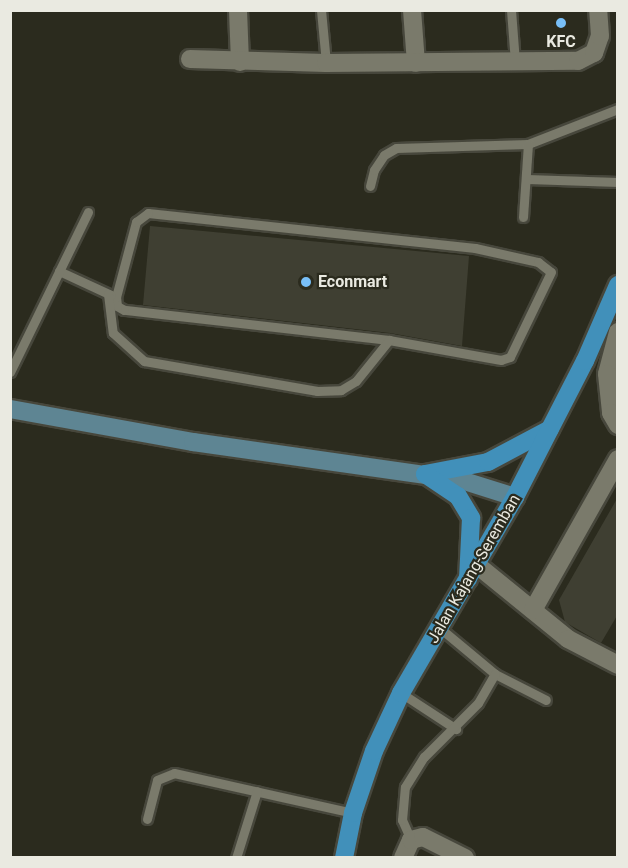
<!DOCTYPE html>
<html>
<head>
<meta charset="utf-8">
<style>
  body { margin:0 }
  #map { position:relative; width:628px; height:868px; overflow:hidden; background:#2b2b1e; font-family:Roboto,sans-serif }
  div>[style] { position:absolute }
  .building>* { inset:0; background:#3f3f32 }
  .roads { filter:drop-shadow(2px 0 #47473c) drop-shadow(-2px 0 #47473c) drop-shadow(0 2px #47473c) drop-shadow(0 -2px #47473c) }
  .lane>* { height:9px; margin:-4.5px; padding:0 4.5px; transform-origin:4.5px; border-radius:4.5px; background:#7a7a6b }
  .street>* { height:18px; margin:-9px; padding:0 9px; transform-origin:9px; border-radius:9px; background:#7a7a6b }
  .secondary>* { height:18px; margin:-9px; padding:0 9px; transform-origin:9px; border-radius:9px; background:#5e8593 }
  .primary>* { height:18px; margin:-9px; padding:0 9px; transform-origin:9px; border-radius:9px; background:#4190ba }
  .dots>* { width:16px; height:16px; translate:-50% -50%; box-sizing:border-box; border:3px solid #2b2b1e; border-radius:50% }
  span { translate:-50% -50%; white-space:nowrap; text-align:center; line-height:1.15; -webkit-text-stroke:4.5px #2b2b1e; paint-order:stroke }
  .poi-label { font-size:16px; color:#eaeae1; font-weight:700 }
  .left { translate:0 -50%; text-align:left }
  .street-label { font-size:16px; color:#eaeae1 }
  .frame { position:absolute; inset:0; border:12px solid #eaeae1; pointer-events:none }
</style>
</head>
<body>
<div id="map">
  <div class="building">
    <i style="clip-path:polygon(150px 226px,469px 256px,462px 346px,390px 333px,143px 305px)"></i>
    <i style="clip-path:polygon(618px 497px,618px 614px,601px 643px,565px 622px,559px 600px)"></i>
  </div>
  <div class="roads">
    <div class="lane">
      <i style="left:321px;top:10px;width:53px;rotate:84.6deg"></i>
      <i style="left:511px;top:10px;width:52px;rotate:85.6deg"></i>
      <i style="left:527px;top:179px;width:91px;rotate:1.9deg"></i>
      <i style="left:370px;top:186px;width:16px;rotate:-76deg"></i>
      <i style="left:374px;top:170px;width:18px;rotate:-56deg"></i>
      <i style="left:384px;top:155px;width:14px;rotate:-30deg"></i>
      <i style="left:396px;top:148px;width:132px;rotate:-1.7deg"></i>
      <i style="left:528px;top:144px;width:97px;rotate:-21.3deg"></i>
      <i style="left:148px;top:213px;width:329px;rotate:6.1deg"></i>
      <i style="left:475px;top:248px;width:65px;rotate:12.5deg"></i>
      <i style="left:538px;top:262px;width:16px;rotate:38deg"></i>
      <i style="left:551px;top:272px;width:94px;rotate:115.8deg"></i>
      <i style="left:510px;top:357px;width:9px;rotate:162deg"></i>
      <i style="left:501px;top:360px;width:114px;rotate:-169.9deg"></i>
      <i style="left:389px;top:340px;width:267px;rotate:-173.5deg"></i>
      <i style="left:124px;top:310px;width:8px;rotate:-150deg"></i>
      <i style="left:117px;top:306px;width:9px;rotate:-96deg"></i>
      <i style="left:116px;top:297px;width:78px;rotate:-75.1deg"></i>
      <i style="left:136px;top:222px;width:15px;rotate:-37deg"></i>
      <i style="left:523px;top:217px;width:73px;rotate:-86.1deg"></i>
      <i style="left:59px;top:271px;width:57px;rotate:24.8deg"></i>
      <i style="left:108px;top:294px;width:39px;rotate:83deg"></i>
      <i style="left:113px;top:333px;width:42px;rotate:42.1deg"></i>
      <i style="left:144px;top:361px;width:176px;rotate:9.8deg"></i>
      <i style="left:317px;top:391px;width:24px;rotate:-2deg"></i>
      <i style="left:341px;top:390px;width:17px;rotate:-31deg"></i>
      <i style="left:356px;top:381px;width:53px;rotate:-51.2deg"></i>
      <i style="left:10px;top:372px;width:178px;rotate:-64deg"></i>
      <i style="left:441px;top:629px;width:70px;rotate:39.8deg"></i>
      <i style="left:495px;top:674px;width:57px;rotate:27deg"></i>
      <i style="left:401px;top:693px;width:66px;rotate:33.2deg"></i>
      <i style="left:147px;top:819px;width:40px;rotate:-75.6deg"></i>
      <i style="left:157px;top:780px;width:18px;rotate:-22deg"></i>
      <i style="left:174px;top:773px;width:183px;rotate:12.6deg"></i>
      <i style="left:411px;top:840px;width:22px;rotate:-114deg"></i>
      <i style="left:402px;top:820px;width:33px;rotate:-85deg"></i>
      <i style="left:405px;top:787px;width:36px;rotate:-58deg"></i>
      <i style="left:424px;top:757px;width:76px;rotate:-45deg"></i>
      <i style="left:478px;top:703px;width:34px;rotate:-60deg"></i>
      <i style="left:236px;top:858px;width:70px;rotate:-72.6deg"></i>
    </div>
    <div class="street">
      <i style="left:238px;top:10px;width:52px;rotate:87.8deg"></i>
      <i style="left:412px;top:10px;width:53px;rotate:85.7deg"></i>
      <i style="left:190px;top:59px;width:136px;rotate:1.7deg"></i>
      <i style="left:326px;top:63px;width:252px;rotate:-0.5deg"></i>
      <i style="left:578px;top:61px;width:18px;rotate:-27deg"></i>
      <i style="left:594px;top:53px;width:18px;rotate:-71deg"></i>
      <i style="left:600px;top:36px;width:26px;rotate:-94deg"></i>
      <i style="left:618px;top:332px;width:43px;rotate:104.7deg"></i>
      <i style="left:607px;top:374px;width:39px;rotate:84deg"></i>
      <i style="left:611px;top:413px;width:14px;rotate:60deg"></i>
      <i style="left:477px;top:565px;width:117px;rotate:39.1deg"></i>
      <i style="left:568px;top:639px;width:56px;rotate:27.5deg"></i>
      <i style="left:533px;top:610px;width:173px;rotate:-60.6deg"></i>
      <i style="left:403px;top:858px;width:20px;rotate:-66deg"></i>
      <i style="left:411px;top:840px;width:12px;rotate:-14deg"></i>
      <i style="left:423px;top:837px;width:47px;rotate:26.6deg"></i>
    </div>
    <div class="secondary">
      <i style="left:10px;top:409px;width:186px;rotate:10.2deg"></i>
      <i style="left:193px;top:442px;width:271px;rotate:8.1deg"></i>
      <i style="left:461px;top:480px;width:57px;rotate:17.5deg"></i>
    </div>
    <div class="primary">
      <i style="left:425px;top:474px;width:64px;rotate:-10.8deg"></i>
      <i style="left:488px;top:462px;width:70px;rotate:-28deg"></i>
      <i style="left:425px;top:474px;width:40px;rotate:34deg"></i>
      <i style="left:458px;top:496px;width:26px;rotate:59deg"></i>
      <i style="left:471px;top:518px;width:61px;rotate:92.8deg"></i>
      <i style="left:344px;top:858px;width:46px;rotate:-78.7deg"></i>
      <i style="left:353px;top:813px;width:65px;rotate:-71.3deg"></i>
      <i style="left:374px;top:751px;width:64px;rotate:-65deg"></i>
      <i style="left:401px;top:693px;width:227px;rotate:-59.8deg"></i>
      <i style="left:515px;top:497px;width:153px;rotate:-62.8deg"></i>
      <i style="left:585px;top:361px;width:83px;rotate:-66.5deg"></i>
    </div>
  </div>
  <div class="dots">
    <i style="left:561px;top:23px;background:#78bff8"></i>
    <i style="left:306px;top:282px;background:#78bff8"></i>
  </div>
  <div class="poi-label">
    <span style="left:561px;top:42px">KFC</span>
    <span class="left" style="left:318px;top:282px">Econmart</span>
  </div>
  <div class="street-label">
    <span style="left:474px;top:569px;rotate:-60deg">Jalan Kajang-Seremban</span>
  </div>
  <div class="frame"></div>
</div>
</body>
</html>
